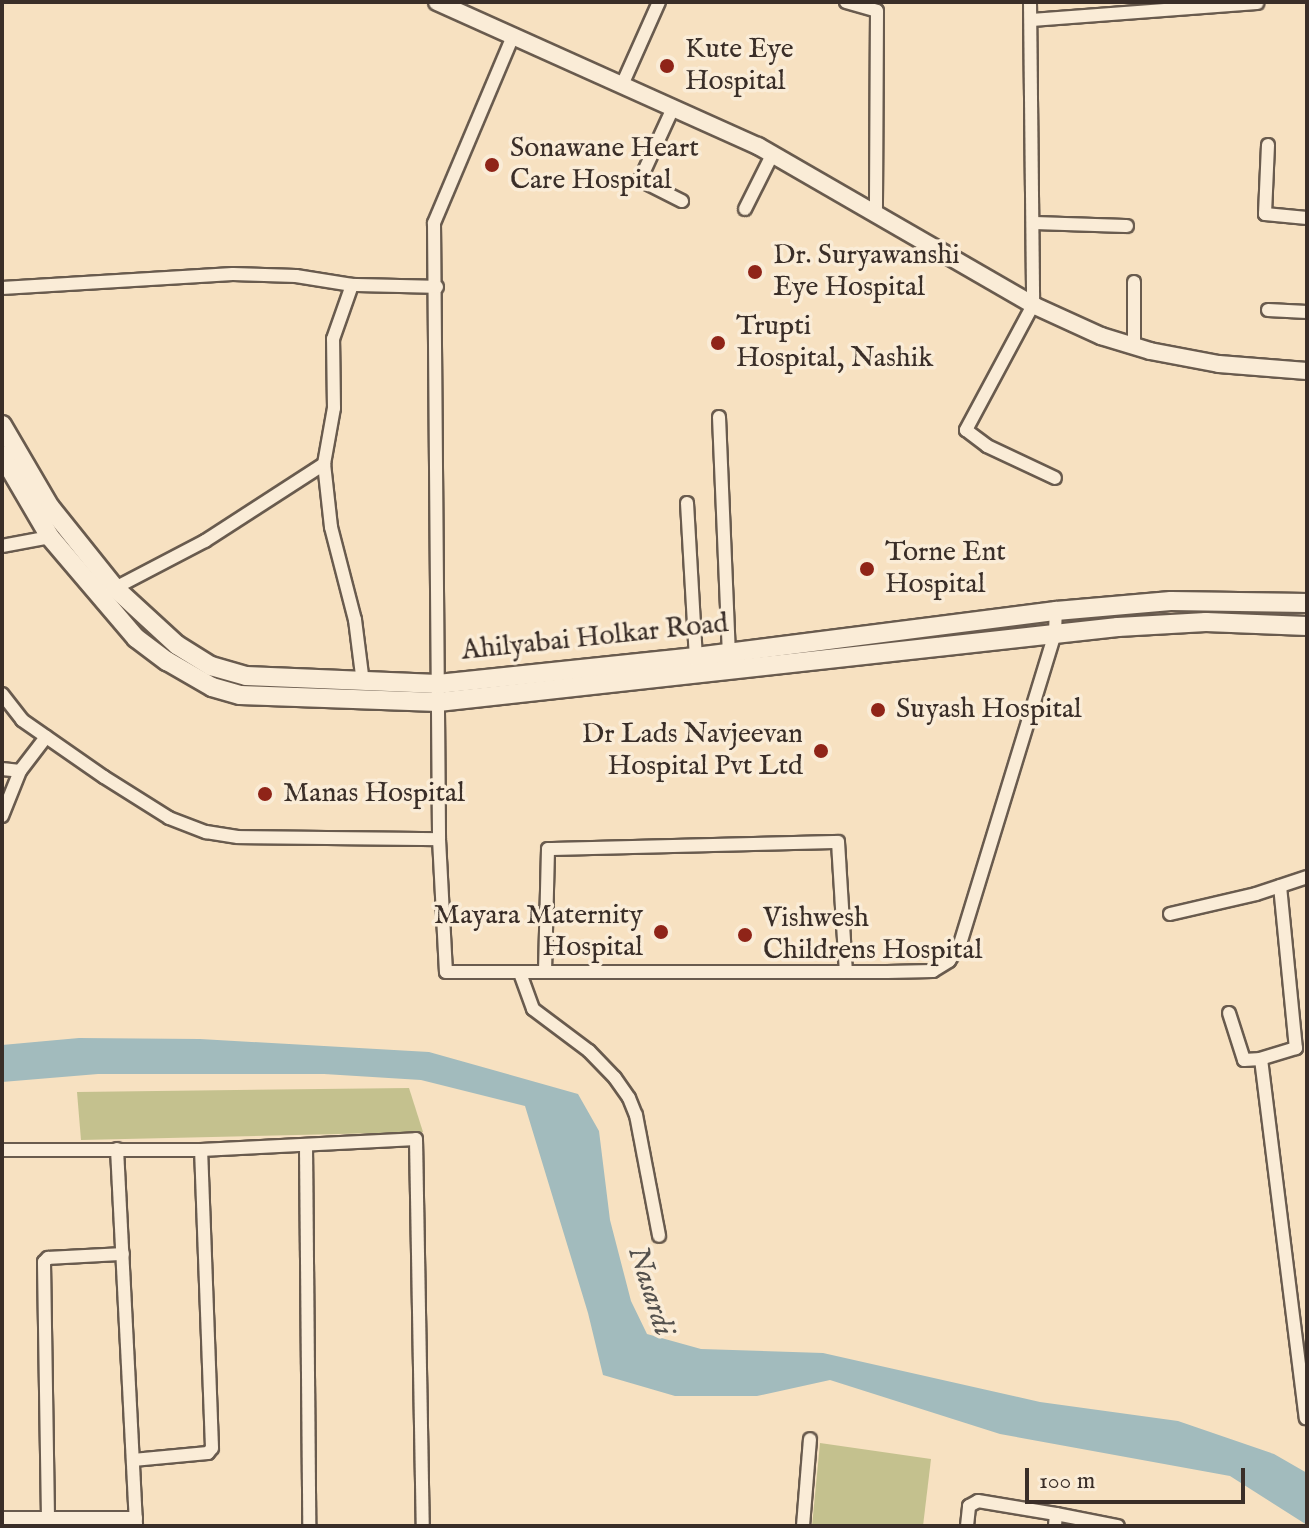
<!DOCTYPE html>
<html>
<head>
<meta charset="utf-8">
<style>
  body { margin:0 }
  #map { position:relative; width:1309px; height:1528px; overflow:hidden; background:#f7e1c1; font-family:"IM FELL English",serif }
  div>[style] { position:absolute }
  .green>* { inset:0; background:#c4c18e }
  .water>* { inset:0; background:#a2bbbd }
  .roads { filter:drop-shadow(2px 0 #695b4e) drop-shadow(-2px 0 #695b4e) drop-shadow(0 2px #695b4e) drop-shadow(0 -2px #695b4e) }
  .minor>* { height:12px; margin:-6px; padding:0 6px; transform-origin:6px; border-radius:6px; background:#faecd7 }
  .tertiary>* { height:16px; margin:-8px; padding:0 8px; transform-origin:8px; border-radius:8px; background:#faecd7 }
  .secondary>* { height:18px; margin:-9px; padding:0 9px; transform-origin:9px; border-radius:9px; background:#faecd7 }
  .dots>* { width:22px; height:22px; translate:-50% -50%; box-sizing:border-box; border:4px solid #faecd7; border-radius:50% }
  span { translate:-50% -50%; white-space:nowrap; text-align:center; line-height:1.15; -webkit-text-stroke:7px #faecd7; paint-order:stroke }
  .poi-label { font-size:28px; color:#3a2e28 }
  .left { translate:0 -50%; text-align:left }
  .right { translate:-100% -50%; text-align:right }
  .street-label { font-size:28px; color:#3a2e28 }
  .water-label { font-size:30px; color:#54514d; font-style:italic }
  .frame { position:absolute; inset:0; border:4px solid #3a2e28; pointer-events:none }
  .scale { position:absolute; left:1025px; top:1468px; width:220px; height:36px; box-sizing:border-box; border:4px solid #3a2e28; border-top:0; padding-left:10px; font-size:24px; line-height:28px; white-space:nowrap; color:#3a2e28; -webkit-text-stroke:6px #faecd7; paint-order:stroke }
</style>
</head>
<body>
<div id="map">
  <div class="green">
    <i style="clip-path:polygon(409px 1088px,423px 1132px,81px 1140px,77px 1092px)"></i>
    <i style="clip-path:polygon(820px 1443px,931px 1459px,923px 1526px,812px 1526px)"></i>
  </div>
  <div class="water">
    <i style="clip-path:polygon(79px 1038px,200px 1039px,429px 1052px,578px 1094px,599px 1131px,610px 1220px,631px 1301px,647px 1334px,701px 1349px,823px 1353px,1040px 1402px,1178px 1421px,1274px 1454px,1307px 1473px,1307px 1525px,1230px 1476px,1000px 1434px,830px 1380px,757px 1396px,675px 1396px,603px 1375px,588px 1313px,525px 1106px,421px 1080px,324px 1074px,98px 1074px,2px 1082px,2px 1045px)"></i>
  </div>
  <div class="roads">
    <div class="minor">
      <i style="left:846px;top:2px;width:32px;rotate:16deg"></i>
      <i style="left:877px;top:11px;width:203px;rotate:90.3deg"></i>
      <i style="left:1030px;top:2px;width:303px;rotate:89.4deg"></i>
      <i style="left:1033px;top:305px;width:142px;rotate:118.2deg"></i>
      <i style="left:966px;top:430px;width:26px;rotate:37deg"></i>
      <i style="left:987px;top:446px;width:75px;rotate:25.2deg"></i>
      <i style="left:1031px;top:20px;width:227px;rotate:-4.3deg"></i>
      <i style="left:513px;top:36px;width:203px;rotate:112.9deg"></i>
      <i style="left:434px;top:223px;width:616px;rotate:89.53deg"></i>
      <i style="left:439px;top:839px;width:133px;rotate:87deg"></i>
      <i style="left:446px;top:972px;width:441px"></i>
      <i style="left:887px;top:972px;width:46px;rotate:-1.2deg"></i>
      <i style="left:933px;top:971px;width:19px;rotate:-32deg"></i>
      <i style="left:949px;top:961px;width:20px;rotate:-57deg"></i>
      <i style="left:960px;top:944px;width:324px;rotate:-73deg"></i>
      <i style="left:1055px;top:634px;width:23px;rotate:-88deg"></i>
      <i style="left:622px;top:85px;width:91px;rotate:-66deg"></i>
      <i style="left:673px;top:108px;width:79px;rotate:114.6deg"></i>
      <i style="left:640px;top:180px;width:47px;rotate:26.6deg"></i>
      <i style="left:1268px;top:145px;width:69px;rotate:92.5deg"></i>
      <i style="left:1265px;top:214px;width:42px;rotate:5.4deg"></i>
      <i style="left:745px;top:209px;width:60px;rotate:-63.4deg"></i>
      <i style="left:1033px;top:223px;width:94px;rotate:1.8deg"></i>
      <i style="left:2px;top:288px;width:231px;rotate:-3.5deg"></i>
      <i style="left:233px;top:274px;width:63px;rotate:1.8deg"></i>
      <i style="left:296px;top:276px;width:57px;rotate:9.1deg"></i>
      <i style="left:1268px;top:310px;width:39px;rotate:3deg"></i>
      <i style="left:1134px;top:346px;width:64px;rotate:-90deg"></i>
      <i style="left:719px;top:417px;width:235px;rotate:87.6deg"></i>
      <i style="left:687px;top:503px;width:154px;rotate:86.7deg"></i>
      <i style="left:2px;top:546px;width:49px;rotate:-10.6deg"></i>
      <i style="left:115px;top:588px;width:102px;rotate:-27.6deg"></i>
      <i style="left:205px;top:541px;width:142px;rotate:-32.9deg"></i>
      <i style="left:363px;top:683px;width:64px;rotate:-97.2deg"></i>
      <i style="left:355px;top:620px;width:96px;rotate:-104.5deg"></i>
      <i style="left:331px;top:527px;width:63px;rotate:-96.3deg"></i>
      <i style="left:324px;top:464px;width:57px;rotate:-79.9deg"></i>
      <i style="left:334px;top:408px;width:69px;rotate:-90.8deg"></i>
      <i style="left:333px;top:339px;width:57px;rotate:-70.6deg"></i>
      <i style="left:352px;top:285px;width:85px;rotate:1.3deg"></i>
      <i style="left:2px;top:694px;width:33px;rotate:52deg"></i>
      <i style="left:22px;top:720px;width:100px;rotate:34.8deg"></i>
      <i style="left:104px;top:777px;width:77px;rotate:32.2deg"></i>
      <i style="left:169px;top:818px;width:40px;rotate:21deg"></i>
      <i style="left:206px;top:832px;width:32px;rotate:9deg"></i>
      <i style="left:238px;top:837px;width:201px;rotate:0.6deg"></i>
      <i style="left:2px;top:769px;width:18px;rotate:6deg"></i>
      <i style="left:2px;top:816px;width:48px;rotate:-68.2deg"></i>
      <i style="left:20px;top:771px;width:43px;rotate:-52.6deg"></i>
      <i style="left:1280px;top:886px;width:163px;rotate:84.4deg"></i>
      <i style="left:1296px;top:1048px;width:37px;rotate:163deg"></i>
      <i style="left:1261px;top:1059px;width:362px;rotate:82.9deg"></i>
      <i style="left:1170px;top:914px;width:88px;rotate:-13.1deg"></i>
      <i style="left:1256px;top:894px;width:54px;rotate:-18.4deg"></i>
      <i style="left:545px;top:972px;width:123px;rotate:-88.6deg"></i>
      <i style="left:548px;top:849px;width:290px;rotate:-1.4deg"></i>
      <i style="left:838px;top:842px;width:130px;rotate:86.5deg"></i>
      <i style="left:520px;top:973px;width:38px;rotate:70deg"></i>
      <i style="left:533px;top:1009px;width:70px;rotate:36.9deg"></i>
      <i style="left:589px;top:1051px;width:37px;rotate:46deg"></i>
      <i style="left:615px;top:1078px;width:24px;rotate:55deg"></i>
      <i style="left:629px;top:1098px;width:18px;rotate:68deg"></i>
      <i style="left:636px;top:1115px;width:123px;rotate:79.2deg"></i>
      <i style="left:1229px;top:1013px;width:49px;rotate:72.3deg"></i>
      <i style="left:1244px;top:1060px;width:17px;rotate:-3deg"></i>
      <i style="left:306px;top:1146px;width:380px;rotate:89.5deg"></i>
      <i style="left:117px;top:1149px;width:377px;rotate:87.1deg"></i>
      <i style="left:2px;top:1150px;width:199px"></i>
      <i style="left:201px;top:1150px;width:215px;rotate:-2.9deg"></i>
      <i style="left:416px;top:1139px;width:387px;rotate:89deg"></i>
      <i style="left:133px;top:1460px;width:75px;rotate:-5.3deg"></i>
      <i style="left:208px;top:1453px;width:6px;rotate:-51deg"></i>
      <i style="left:212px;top:1448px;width:298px;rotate:-92.1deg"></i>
      <i style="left:1056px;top:1514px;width:63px;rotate:11deg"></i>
      <i style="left:2px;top:1518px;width:134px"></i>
      <i style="left:48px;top:1518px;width:256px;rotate:-90.9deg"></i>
      <i style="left:44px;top:1262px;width:6px;rotate:-45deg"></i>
      <i style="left:48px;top:1258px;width:75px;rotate:-3.1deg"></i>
      <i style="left:803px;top:1526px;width:87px;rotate:-85.4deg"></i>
      <i style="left:967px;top:1526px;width:20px;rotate:-84deg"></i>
      <i style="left:969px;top:1506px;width:10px;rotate:-29deg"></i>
      <i style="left:978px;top:1501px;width:79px;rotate:9.5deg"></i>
      <i style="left:1056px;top:1514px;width:12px;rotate:95deg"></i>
    </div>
    <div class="tertiary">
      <i style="left:437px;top:2px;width:352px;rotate:24.2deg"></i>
      <i style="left:758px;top:146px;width:318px;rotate:30deg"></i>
      <i style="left:1033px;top:305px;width:75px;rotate:24.5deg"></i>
      <i style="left:1101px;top:336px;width:51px;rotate:17deg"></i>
      <i style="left:1150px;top:351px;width:70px;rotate:10.7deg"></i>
      <i style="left:1219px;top:364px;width:88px;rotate:4.5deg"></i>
    </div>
    <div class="secondary">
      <i style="left:2px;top:425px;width:95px;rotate:59.7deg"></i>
      <i style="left:50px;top:507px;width:104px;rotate:51.3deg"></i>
      <i style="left:115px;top:588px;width:84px;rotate:42.6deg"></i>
      <i style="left:177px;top:645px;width:40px;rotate:32deg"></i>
      <i style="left:211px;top:666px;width:36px;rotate:16deg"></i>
      <i style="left:246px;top:676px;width:192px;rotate:2.4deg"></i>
      <i style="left:438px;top:684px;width:259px;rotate:-6deg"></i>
      <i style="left:696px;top:657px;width:363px;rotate:-7.3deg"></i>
      <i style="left:1056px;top:611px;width:115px;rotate:-5deg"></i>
      <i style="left:1171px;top:601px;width:136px;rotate:0.8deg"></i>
      <i style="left:2px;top:455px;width:95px;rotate:59.7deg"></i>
      <i style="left:50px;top:537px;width:133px;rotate:49.6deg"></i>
      <i style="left:136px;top:638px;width:39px;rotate:37deg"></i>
      <i style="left:167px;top:661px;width:52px;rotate:30deg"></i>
      <i style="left:212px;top:687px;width:29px;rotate:16deg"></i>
      <i style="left:240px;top:695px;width:198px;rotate:2deg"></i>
      <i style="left:438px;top:702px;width:684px;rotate:-6.29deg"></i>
      <i style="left:1118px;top:627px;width:88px;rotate:-3.3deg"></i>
      <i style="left:1206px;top:622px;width:101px;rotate:2.3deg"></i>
    </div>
  </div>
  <div class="dots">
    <i style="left:667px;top:66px;background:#8f2418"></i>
    <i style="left:492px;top:165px;background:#8f2418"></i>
    <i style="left:755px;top:272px;background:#8f2418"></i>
    <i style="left:718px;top:343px;background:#8f2418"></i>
    <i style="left:867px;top:569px;background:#8f2418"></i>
    <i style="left:878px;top:710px;background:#8f2418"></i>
    <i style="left:821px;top:751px;background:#8f2418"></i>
    <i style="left:265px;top:794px;background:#8f2418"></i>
    <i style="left:661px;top:932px;background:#8f2418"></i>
    <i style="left:745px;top:935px;background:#8f2418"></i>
  </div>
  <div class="poi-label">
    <span class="left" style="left:685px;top:66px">Kute Eye<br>Hospital</span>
    <span class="left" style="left:510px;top:165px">Sonawane Heart<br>Care Hospital</span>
    <span class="left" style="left:773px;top:272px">Dr. Suryawanshi<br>Eye Hospital</span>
    <span class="left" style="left:736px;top:343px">Trupti<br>Hospital, Nashik</span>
    <span class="left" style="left:885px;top:569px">Torne Ent<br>Hospital</span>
    <span class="left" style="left:896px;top:710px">Suyash Hospital</span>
    <span class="right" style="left:803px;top:751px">Dr Lads Navjeevan<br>Hospital Pvt Ltd</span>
    <span class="left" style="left:283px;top:794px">Manas Hospital</span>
    <span class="right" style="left:643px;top:932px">Mayara Maternity<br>Hospital</span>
    <span class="left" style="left:763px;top:935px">Vishwesh<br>Childrens Hospital</span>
  </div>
  <div class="street-label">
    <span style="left:595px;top:638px;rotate:-6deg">Ahilyabai Holkar Road</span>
  </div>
  <div class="water-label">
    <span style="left:650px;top:1291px;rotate:72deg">Nasardi</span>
  </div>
  <div class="frame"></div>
  <div class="scale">100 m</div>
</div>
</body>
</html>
